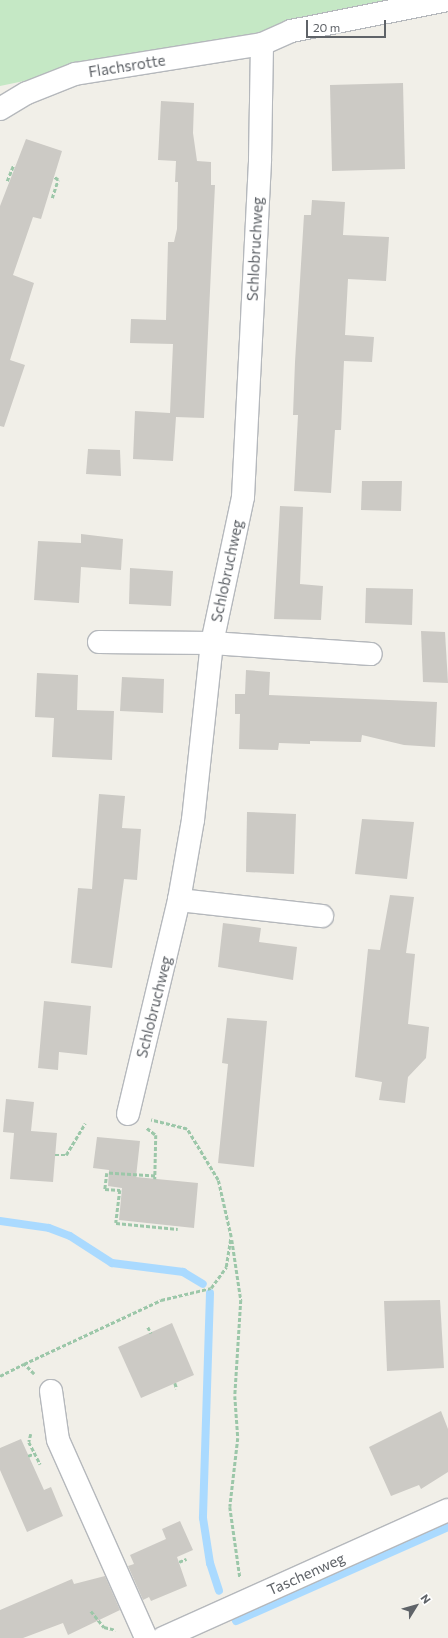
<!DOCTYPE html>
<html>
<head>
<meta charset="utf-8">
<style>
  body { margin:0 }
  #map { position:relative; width:448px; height:1638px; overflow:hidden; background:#f1efe8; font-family:Commissioner,sans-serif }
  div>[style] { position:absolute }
  .green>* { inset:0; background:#c5e8c5 }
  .stream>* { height:8px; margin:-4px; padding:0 4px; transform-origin:4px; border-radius:4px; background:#aadaff }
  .building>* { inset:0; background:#cccac5 }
  .path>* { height:2.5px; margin-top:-1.25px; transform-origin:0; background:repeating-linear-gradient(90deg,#9cc7a9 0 4px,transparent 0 6px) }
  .roads { filter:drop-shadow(1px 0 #b5b8bc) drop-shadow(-1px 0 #b5b8bc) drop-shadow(0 1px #b5b8bc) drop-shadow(0 -1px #b5b8bc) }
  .minor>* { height:22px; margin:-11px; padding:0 11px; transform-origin:11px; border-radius:11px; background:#fff }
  span { translate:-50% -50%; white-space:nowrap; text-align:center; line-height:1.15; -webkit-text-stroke:4px #fff; paint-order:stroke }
  .street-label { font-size:15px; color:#5f6368 }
  .north { position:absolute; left:396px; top:1586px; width:40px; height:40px; -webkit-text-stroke:3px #fff; paint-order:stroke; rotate:53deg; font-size:11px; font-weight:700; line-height:16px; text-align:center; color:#5f6368 }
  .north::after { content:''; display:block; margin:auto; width:14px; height:18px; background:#5f6368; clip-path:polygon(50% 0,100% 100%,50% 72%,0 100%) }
  .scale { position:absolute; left:306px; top:20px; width:80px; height:18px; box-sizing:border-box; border:2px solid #5f6368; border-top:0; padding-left:5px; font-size:12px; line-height:14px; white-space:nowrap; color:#5f6368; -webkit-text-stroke:3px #fff; paint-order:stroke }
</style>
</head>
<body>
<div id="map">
  <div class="green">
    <i style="clip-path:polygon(0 0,394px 0,394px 4px,0 86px)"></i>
  </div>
  <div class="stream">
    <i style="left:0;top:1221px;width:49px;rotate:8.1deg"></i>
    <i style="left:49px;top:1228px;width:22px;rotate:21deg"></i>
    <i style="left:70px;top:1236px;width:50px;rotate:32.7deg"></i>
    <i style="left:112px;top:1263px;width:72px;rotate:7.2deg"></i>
    <i style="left:183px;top:1272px;width:23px;rotate:31deg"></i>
    <i style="left:210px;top:1293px;width:225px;rotate:91.8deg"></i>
    <i style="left:203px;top:1518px;width:46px;rotate:81.2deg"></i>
    <i style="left:210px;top:1563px;width:29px;rotate:72deg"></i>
    <i style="left:236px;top:1621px;width:232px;rotate:-23.9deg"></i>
  </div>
  <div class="building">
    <i style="clip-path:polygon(403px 83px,405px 169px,332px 171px,330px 85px)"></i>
    <i style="clip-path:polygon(161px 101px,194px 103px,193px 133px,197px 161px,211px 162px,211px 185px,215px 185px,204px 418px,176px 417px,173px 461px,133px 459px,135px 411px,170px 413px,173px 344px,130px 343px,131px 319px,166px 320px,168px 242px,174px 242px,177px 229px,178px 182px,175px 182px,176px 161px,158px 160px)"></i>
    <i style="clip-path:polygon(26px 139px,62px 151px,41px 219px,33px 217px,13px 275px,34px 283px,10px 360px,25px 365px,4px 427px,0 426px,0 206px)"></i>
    <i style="clip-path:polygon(312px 200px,345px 202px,343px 235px,389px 237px,386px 281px,348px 279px,345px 335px,374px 337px,372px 362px,344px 361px,341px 430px,335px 430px,331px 493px,294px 491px,298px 415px,293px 415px,295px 362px,304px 215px,311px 215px)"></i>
    <i style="clip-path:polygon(88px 449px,120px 450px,121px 476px,86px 474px)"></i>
    <i style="clip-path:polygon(362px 481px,402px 481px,401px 511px,361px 510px)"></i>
    <i style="clip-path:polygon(280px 506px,303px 507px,300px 584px,323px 586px,321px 620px,274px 619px)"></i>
    <i style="clip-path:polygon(81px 534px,123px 539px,121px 570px,81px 567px,79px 603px,34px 600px,38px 541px,81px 543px)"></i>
    <i style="clip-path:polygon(130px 568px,173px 571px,171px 606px,129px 604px)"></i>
    <i style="clip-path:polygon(366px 588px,413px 589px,412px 625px,365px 623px)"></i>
    <i style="clip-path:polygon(421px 631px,445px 632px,448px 683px,423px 682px)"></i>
    <i style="clip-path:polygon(246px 670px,270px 672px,269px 695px,437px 702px,435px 747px,404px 745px,362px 735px,361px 742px,310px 741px,310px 744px,279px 743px,278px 750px,239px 749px,240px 714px,235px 714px,235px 694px,245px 694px)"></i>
    <i style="clip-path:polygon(37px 673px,78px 675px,77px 710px,114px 711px,112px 760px,52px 757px,54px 718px,35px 717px)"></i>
    <i style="clip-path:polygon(122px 677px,164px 679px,163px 713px,120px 711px)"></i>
    <i style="clip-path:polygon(99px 794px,125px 796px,122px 828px,141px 829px,137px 880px,124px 879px,112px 968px,71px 963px,78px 888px,92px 889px)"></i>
    <i style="clip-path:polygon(247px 812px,296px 814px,294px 874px,246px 872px)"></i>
    <i style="clip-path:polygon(362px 819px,414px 822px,407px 879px,355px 874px)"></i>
    <i style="clip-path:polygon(390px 895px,414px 897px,406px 953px,415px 954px,408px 1024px,429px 1027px,426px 1058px,408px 1077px,405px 1103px,379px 1100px,382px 1082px,355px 1077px,368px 949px,380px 950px)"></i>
    <i style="clip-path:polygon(223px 923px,261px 928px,259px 942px,297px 947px,293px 980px,218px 967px)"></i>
    <i style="clip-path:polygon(44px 1001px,91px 1006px,87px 1055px,59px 1052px,58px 1070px,38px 1068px)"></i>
    <i style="clip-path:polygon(227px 1018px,267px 1021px,254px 1167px,218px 1163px,228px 1064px,222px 1063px)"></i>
    <i style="clip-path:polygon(6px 1099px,34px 1102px,31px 1131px,57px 1133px,53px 1182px,10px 1179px,14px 1133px,3px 1132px)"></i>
    <i style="clip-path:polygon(97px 1137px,140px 1141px,136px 1177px,198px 1183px,194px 1228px,119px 1220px,122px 1188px,108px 1186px,109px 1170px,93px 1168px)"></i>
    <i style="clip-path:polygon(440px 1300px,444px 1368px,387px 1371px,384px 1301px)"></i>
    <i style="clip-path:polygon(172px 1323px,194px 1375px,141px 1398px,118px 1347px)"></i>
    <i style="clip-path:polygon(441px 1411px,448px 1429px,448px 1472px,421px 1489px,419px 1485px,391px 1496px,369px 1447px)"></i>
    <i style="clip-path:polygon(21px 1439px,44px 1490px,51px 1487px,63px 1516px,27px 1532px,0 1470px,0 1448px)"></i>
    <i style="clip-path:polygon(180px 1521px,193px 1550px,177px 1557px,187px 1586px,151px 1601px,149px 1597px,143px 1600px,128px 1566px,134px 1564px,130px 1555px,166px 1539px,162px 1529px)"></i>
    <i style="clip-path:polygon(105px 1576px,120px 1610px,68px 1635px,63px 1623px,23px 1638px,0 1638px,0 1610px,72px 1579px,74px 1584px)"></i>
  </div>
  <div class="path">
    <i style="left:7px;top:181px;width:18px;rotate:-68deg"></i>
    <i style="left:52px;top:198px;width:19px;rotate:-72deg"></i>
    <i style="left:58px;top:180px;width:5px;rotate:-143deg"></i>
    <i style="left:147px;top:1128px;width:11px;rotate:38deg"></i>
    <i style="left:156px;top:1135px;width:44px;rotate:91.3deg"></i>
    <i style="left:55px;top:1155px;width:11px"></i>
    <i style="left:66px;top:1155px;width:37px;rotate:-59deg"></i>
    <i style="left:155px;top:1176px;width:48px;rotate:-176.4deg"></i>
    <i style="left:107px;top:1173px;width:16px;rotate:97deg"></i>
    <i style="left:105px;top:1189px;width:15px;rotate:4deg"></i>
    <i style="left:120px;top:1190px;width:33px;rotate:97deg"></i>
    <i style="left:116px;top:1223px;width:62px;rotate:5.5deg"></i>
    <i style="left:232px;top:1240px;width:61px;rotate:81.5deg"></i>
    <i style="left:241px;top:1300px;width:96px;rotate:93.6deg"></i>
    <i style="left:235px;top:1396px;width:42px;rotate:85.9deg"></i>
    <i style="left:238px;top:1438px;width:69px;rotate:96.6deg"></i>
    <i style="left:230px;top:1507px;width:71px;rotate:81.9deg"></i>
    <i style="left:148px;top:1327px;width:7px;rotate:63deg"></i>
    <i style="left:34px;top:1374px;width:14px;rotate:-135deg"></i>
    <i style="left:24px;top:1364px;width:151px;rotate:-25deg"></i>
    <i style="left:161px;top:1300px;width:51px;rotate:-13.5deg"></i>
    <i style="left:211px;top:1288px;width:26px;rotate:-54deg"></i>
    <i style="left:226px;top:1267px;width:30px;rotate:-81deg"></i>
    <i style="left:231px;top:1237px;width:58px;rotate:-102.8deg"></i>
    <i style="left:218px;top:1180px;width:60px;rotate:-121.3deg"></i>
    <i style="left:187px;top:1129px;width:37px;rotate:-166deg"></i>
    <i style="left:0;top:1376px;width:27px;rotate:-27deg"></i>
    <i style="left:175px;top:1383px;width:6px;rotate:72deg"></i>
    <i style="left:31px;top:1434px;width:8px;rotate:104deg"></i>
    <i style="left:29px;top:1442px;width:25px;rotate:63deg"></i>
    <i style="left:28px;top:1456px;width:5px;rotate:-22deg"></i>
    <i style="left:179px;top:1562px;width:8px;rotate:-23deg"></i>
    <i style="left:91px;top:1611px;width:21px;rotate:51deg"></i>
    <i style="left:104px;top:1627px;width:12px;rotate:14deg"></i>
  </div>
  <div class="roads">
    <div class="minor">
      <i style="left:0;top:109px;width:31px;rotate:-31deg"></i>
      <i style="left:27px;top:93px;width:52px;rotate:-21.6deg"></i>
      <i style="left:75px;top:74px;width:189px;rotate:-9.1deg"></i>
      <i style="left:262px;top:44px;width:32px;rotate:-24deg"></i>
      <i style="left:291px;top:31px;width:160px;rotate:-11.2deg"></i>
      <i style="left:99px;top:642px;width:113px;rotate:0.5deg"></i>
      <i style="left:212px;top:643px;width:159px;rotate:4deg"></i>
      <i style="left:179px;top:900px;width:144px;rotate:6.4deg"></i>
      <i style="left:128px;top:1114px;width:220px;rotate:-76.6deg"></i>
      <i style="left:179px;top:900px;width:81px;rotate:-80.1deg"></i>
      <i style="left:193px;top:820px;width:178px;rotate:-83.9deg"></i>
      <i style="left:212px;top:643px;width:149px;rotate:-78deg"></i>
      <i style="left:243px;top:497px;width:338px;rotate:-87.1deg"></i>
      <i style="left:260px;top:159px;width:115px;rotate:-89deg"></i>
      <i style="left:51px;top:1391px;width:49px;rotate:81.9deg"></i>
      <i style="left:58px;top:1440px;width:217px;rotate:66deg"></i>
      <i style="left:163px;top:1638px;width:312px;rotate:-24.2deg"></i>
    </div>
  </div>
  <div class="street-label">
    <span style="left:127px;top:66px;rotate:-9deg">Flachsrotte</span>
    <span style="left:255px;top:249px;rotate:-87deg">Schlobruchweg</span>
    <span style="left:227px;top:571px;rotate:-78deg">Schlobruchweg</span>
    <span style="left:154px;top:1007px;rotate:-76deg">Schlobruchweg</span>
    <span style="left:306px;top:1574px;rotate:-24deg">Taschenweg</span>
  </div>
  <div class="north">N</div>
  <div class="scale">20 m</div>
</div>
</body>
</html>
